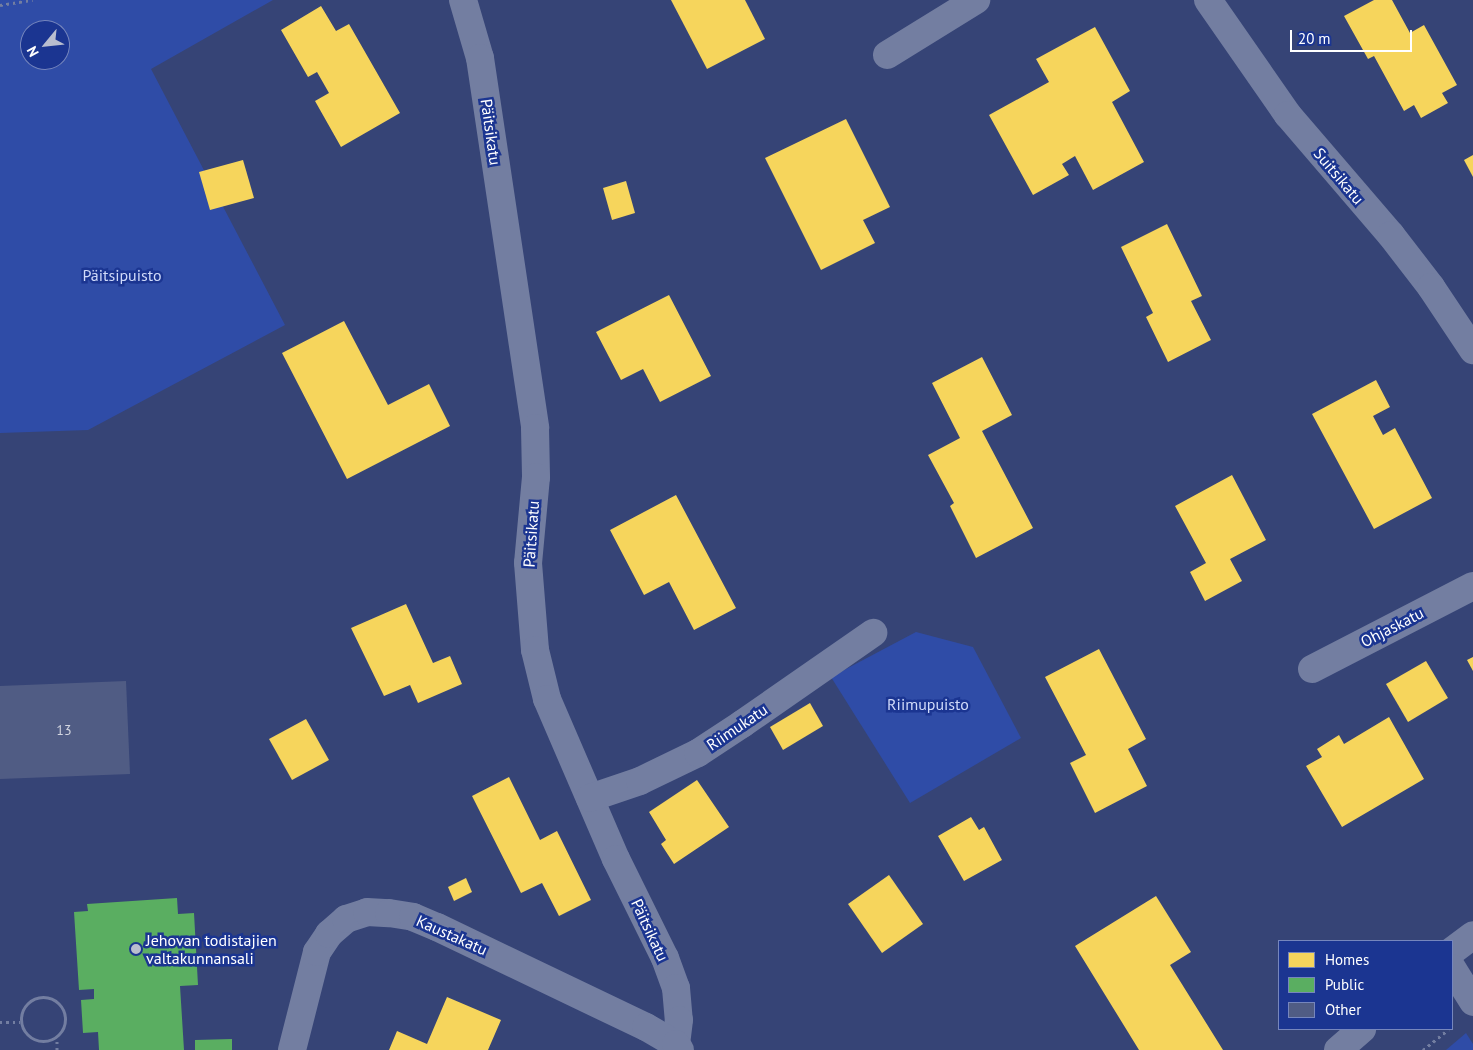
<!DOCTYPE html>
<html>
<head>
<meta charset="utf-8">
<style>
  body { margin:0 }
  #map { position:relative; width:1473px; height:1050px; overflow:hidden; background:#364476; font-family:"PT Sans",sans-serif }
  div>[style] { position:absolute }
  .green>* { inset:0; background:#2f4ca7 }
  .homes>* { inset:0; background:#f6d55c }
  .public>* { inset:0; background:#5aae61 }
  .building>* { inset:0; background:#505c84 }
  .path>* { height:3px; margin-top:-1.5px; transform-origin:0; background:repeating-linear-gradient(90deg,#737ea1 0 2.5px,transparent 0 6.5px) }
  .path>.ring { margin:-1.5px; padding:0; box-sizing:content-box; background:none; border:3px solid #737ea1; border-radius:50% }
  .minor>* { height:28px; margin:-14px; padding:0 14px; transform-origin:14px; border-radius:14px; background:#737ea1 }
  .dots>* { width:14px; height:14px; translate:-50% -50%; box-sizing:border-box; border:2px solid #1b3591; border-radius:50% }
  span { translate:-50% -50%; white-space:nowrap; text-align:center; line-height:1.15; -webkit-text-stroke:5px #1b3591; paint-order:stroke }
  .number-label { font-size:14px; color:#d3d6e0 }
  .number-label span { -webkit-text-stroke-width:0 }
  .street-label { font-size:16px; color:#fff }
  .park-label { font-size:16px; color:#d1dbfa }
  .poi-label { font-size:16px; color:#fff }
  .left { translate:0 -50%; text-align:left }
  .legend { position:absolute; left:1278px; top:940px; width:175px; height:90px; box-sizing:border-box; background:#1b3591; border:1px solid #7686bd; margin:0; padding:6px 9px; list-style:none; font-size:15px; color:#fff }
  .legend li { display:flex; align-items:center; gap:10px; height:25px }
  .legend b { width:25px; border:1px solid #7686bd }
  .north { position:absolute; left:20px; top:20px; width:50px; height:50px; box-sizing:border-box; background:#1b3591; border:1px solid #7686bd; border-radius:50%; rotate:242deg; font-size:14px; font-weight:700; line-height:20px; text-align:center; color:#fff }
  .north::after { content:''; display:block; margin:auto; width:18px; height:22px; background:#b9becf; clip-path:polygon(50% 0,100% 100%,50% 72%,0 100%) }
  .scale { position:absolute; left:1290px; top:30px; width:122px; height:22px; box-sizing:border-box; border:2px solid #fff; border-top:0; padding-left:6px; font-size:15px; line-height:18px; white-space:nowrap; color:#fff; -webkit-text-stroke:4px #1b3591; paint-order:stroke }
</style>
</head>
<body>
<div id="map">
  <div class="green">
    <i style="clip-path:polygon(evenodd,0 0,273px 0,151px 69px,285px 325px,88px 430px,0 433px,0 0,30px 30px,60px 30px,60px 60px,30px 60px,30px 30px)"></i>
    <i style="clip-path:polygon(916px 632px,973px 647px,1021px 738px,910px 803px,831px 677px)"></i>
    <i style="clip-path:polygon(1466px 1033px,1473px 1044px,1473px 1050px,1446px 1050px)"></i>
  </div>
  <div class="homes">
    <i style="clip-path:polygon(671px 0,745px 0,765px 39px,707px 69px)"></i>
    <i style="clip-path:polygon(1374px 0,1392px 0,1410px 33px,1424px 25px,1457px 85px,1442px 93px,1448px 103px,1421px 118px,1414px 105px,1404px 111px,1374px 56px,1368px 59px,1344px 16px)"></i>
    <i style="clip-path:polygon(321px 6px,336px 31px,349px 24px,400px 113px,341px 147px,315px 101px,329px 93px,317px 72px,308px 77px,281px 30px)"></i>
    <i style="clip-path:polygon(1095px 27px,1130px 91px,1112px 102px,1144px 162px,1093px 190px,1075px 156px,1062px 164px,1069px 175px,1033px 195px,989px 115px,1049px 82px,1036px 59px)"></i>
    <i style="clip-path:polygon(846px 119px,890px 207px,863px 220px,875px 243px,821px 270px,765px 158px)"></i>
    <i style="clip-path:polygon(1473px 155px,1473px 177px,1464px 160px)"></i>
    <i style="clip-path:polygon(243px 160px,254px 198px,210px 210px,199px 172px)"></i>
    <i style="clip-path:polygon(626px 181px,635px 213px,612px 220px,603px 188px)"></i>
    <i style="clip-path:polygon(1167px 224px,1202px 296px,1191px 301px,1211px 340px,1168px 362px,1146px 317px,1153px 313px,1121px 247px)"></i>
    <i style="clip-path:polygon(669px 295px,711px 376px,660px 402px,643px 369px,621px 380px,596px 332px)"></i>
    <i style="clip-path:polygon(344px 321px,388px 405px,429px 384px,450px 426px,347px 479px,282px 353px)"></i>
    <i style="clip-path:polygon(982px 357px,1012px 415px,982px 431px,1033px 528px,976px 558px,950px 506px,954px 503px,928px 455px,960px 438px,932px 383px)"></i>
    <i style="clip-path:polygon(1376px 380px,1390px 407px,1373px 416px,1383px 435px,1395px 428px,1432px 498px,1374px 529px,1312px 414px)"></i>
    <i style="clip-path:polygon(1232px 475px,1266px 540px,1230px 559px,1242px 581px,1205px 601px,1190px 572px,1206px 563px,1175px 506px)"></i>
    <i style="clip-path:polygon(676px 495px,736px 608px,694px 630px,669px 582px,644px 595px,610px 530px)"></i>
    <i style="clip-path:polygon(406px 604px,433px 663px,450px 656px,462px 684px,418px 703px,410px 685px,384px 696px,351px 628px)"></i>
    <i style="clip-path:polygon(1099px 649px,1146px 739px,1128px 749px,1147px 786px,1095px 813px,1070px 763px,1086px 755px,1045px 677px)"></i>
    <i style="clip-path:polygon(1473px 657px,1473px 671px,1467px 660px)"></i>
    <i style="clip-path:polygon(1426px 661px,1448px 698px,1408px 722px,1386px 684px)"></i>
    <i style="clip-path:polygon(810px 703px,823px 726px,783px 750px,770px 727px)"></i>
    <i style="clip-path:polygon(1389px 717px,1424px 779px,1342px 827px,1306px 766px,1322px 757px,1317px 749px,1339px 735px,1344px 744px)"></i>
    <i style="clip-path:polygon(306px 719px,329px 760px,292px 780px,269px 739px)"></i>
    <i style="clip-path:polygon(509px 777px,540px 840px,557px 831px,591px 900px,559px 916px,542px 883px,521px 893px,472px 796px)"></i>
    <i style="clip-path:polygon(697px 780px,729px 827px,674px 864px,661px 844px,666px 840px,649px 812px)"></i>
    <i style="clip-path:polygon(971px 817px,979px 830px,984px 827px,1002px 860px,964px 881px,938px 836px)"></i>
    <i style="clip-path:polygon(889px 875px,923px 924px,882px 953px,848px 904px)"></i>
    <i style="clip-path:polygon(466px 878px,472px 892px,454px 901px,448px 887px)"></i>
    <i style="clip-path:polygon(1156px 896px,1191px 952px,1170px 965px,1223px 1050px,1139px 1050px,1075px 946px)"></i>
    <i style="clip-path:polygon(447px 997px,501px 1020px,488px 1050px,389px 1050px,397px 1031px,427px 1044px)"></i>
  </div>
  <div class="public">
    <i style="clip-path:polygon(177px 898px,178px 914px,194px 913px,198px 985px,180px 986px,184px 1050px,99px 1050px,98px 1032px,83px 1033px,81px 1000px,94px 999px,94px 989px,79px 990px,74px 912px,88px 911px,87px 904px)"></i>
    <i style="clip-path:polygon(232px 1039px,232px 1050px,195px 1050px,195px 1040px)"></i>
  </div>
  <div class="building">
    <i style="clip-path:polygon(126px 681px,130px 774px,0 779px,0 686px)"></i>
  </div>
  <div class="path">
    <i style="left:0;top:5px;width:33px;rotate:-9deg"></i>
    <i class="ring" style="left:21px;top:997px;width:41px;height:41px"></i>
    <i style="left:0;top:1022px;width:20px"></i>
    <i style="left:57px;top:1050px;width:12px;rotate:-90deg"></i>
    <i style="left:1423px;top:1050px;width:33px;rotate:-39deg"></i>
  </div>
  <div class="minor">
    <i style="left:463px;top:0;width:60px;rotate:73.7deg"></i>
    <i style="left:480px;top:58px;width:374px;rotate:81.5deg"></i>
    <i style="left:535px;top:428px;width:49px;rotate:88.8deg"></i>
    <i style="left:536px;top:477px;width:86px;rotate:95.3deg"></i>
    <i style="left:528px;top:563px;width:87px;rotate:85.4deg"></i>
    <i style="left:535px;top:650px;width:50px;rotate:76.2deg"></i>
    <i style="left:547px;top:699px;width:174px;rotate:66.7deg"></i>
    <i style="left:616px;top:859px;width:110px;rotate:63.7deg"></i>
    <i style="left:665px;top:958px;width:32px;rotate:70deg"></i>
    <i style="left:676px;top:988px;width:32px;rotate:85deg"></i>
    <i style="left:679px;top:1020px;width:24px;rotate:97deg"></i>
    <i style="left:1208px;top:0;width:140px;rotate:55.2deg"></i>
    <i style="left:1288px;top:115px;width:158px;rotate:49.4deg"></i>
    <i style="left:1391px;top:235px;width:66px;rotate:52.4deg"></i>
    <i style="left:1431px;top:287px;width:76px;rotate:56.3deg"></i>
    <i style="left:887px;top:55px;width:105px;rotate:-31.7deg"></i>
    <i style="left:1312px;top:669px;width:181px;rotate:-27.3deg"></i>
    <i style="left:590px;top:798px;width:53px;rotate:-18.8deg"></i>
    <i style="left:640px;top:781px;width:64px;rotate:-25.8deg"></i>
    <i style="left:698px;top:753px;width:53px;rotate:-33.4deg"></i>
    <i style="left:742px;top:724px;width:160px;rotate:-34.8deg"></i>
    <i style="left:1452px;top:951px;width:26px;rotate:-37deg"></i>
    <i style="left:1452px;top:968px;width:40px;rotate:58deg"></i>
    <i style="left:292px;top:1050px;width:101px;rotate:-75.7deg"></i>
    <i style="left:317px;top:952px;width:22px;rotate:-56deg"></i>
    <i style="left:329px;top:934px;width:23px;rotate:-41deg"></i>
    <i style="left:346px;top:919px;width:22px;rotate:-18deg"></i>
    <i style="left:367px;top:912px;width:22px;rotate:3deg"></i>
    <i style="left:389px;top:913px;width:24px;rotate:9deg"></i>
    <i style="left:413px;top:917px;width:26px;rotate:23deg"></i>
    <i style="left:437px;top:927px;width:232px;rotate:25.6deg"></i>
    <i style="left:646px;top:1027px;width:34px;rotate:30deg"></i>
    <i style="left:676px;top:1044px;width:7px;rotate:56deg"></i>
    <i style="left:1338px;top:1050px;width:32px;rotate:-41deg"></i>
  </div>
  <div class="dots">
    <i style="left:136px;top:949px;background:#b9becf"></i>
  </div>
  <div class="number-label">
    <span style="left:64px;top:730px">13</span>
  </div>
  <div class="street-label">
    <span style="left:491px;top:132px;rotate:82deg">Päitsikatu</span>
    <span style="left:1339px;top:176px;rotate:50deg">Suitsikatu</span>
    <span style="left:531px;top:534px;rotate:-86deg">Päitsikatu</span>
    <span style="left:1392px;top:627px;rotate:-27deg">Ohjaskatu</span>
    <span style="left:737px;top:727px;rotate:-34deg">Riimukatu</span>
    <span style="left:650px;top:930px;rotate:65deg">Päitsikatu</span>
    <span style="left:452px;top:935px;rotate:24deg">Kaustakatu</span>
  </div>
  <div class="park-label">
    <span style="left:122px;top:275px">Päitsipuisto</span>
    <span style="left:928px;top:704px">Riimupuisto</span>
  </div>
  <div class="poi-label">
    <span class="left" style="left:146px;top:949px">Jehovan todistajien<br>valtakunnansali</span>
  </div>
  <ul class="legend">
  <li><b style="height:14px;background:#f6d55c"></b>Homes</li>
  <li><b style="height:14px;background:#5aae61"></b>Public</li>
  <li><b style="height:14px;background:#505c84"></b>Other</li>
  </ul>
  <div class="north">N</div>
  <div class="scale">20 m</div>
</div>
</body>
</html>
